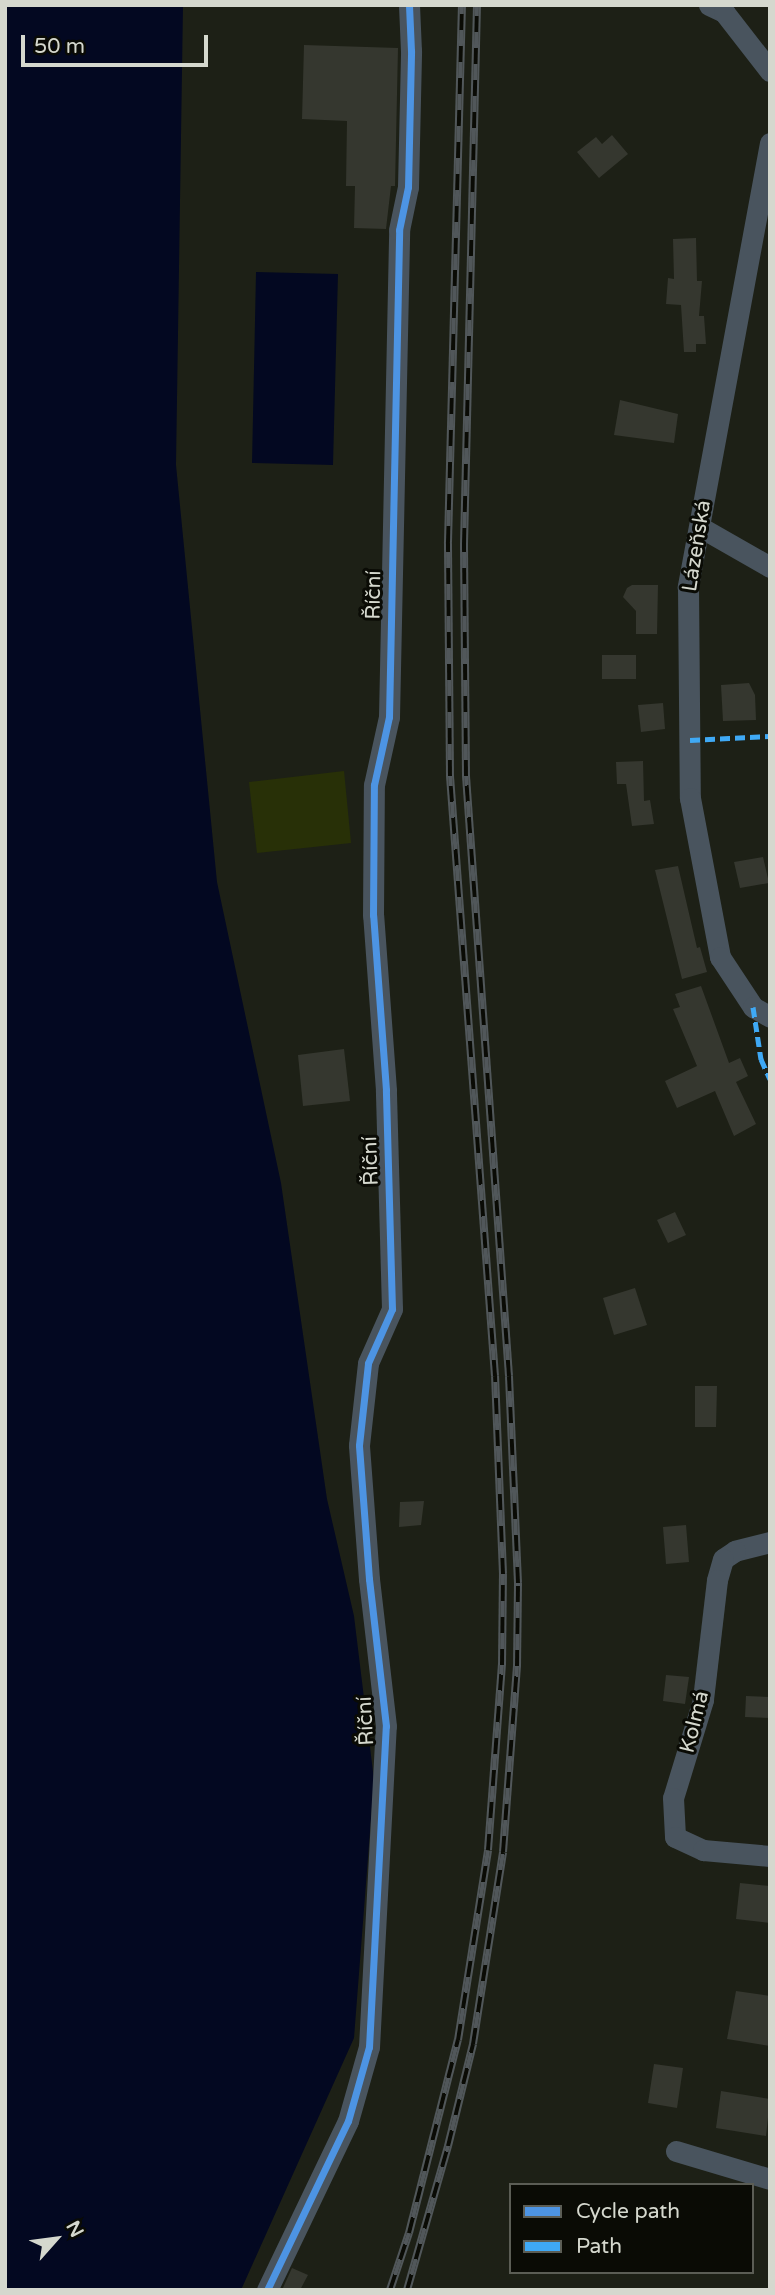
<!DOCTYPE html>
<html>
<head>
<meta charset="utf-8">
<style>
  body { margin:0 }
  #map { position:relative; width:775px; height:2295px; overflow:hidden; background:#1d2016; font-family:"Varela Round",sans-serif }
  div>[style] { position:absolute }
  .green>* { inset:0; background:#283007 }
  .water>* { inset:0; background:#030821 }
  .ferry>* { height:2px; margin-top:-1px; transform-origin:0; background:repeating-linear-gradient(90deg,#cedbed 0 9px,transparent 0 16px) }
  .building>* { inset:0; background:#35372f }
  .street>* { height:21px; margin:-10.5px; padding:0 10.5px; transform-origin:10.5px; border-radius:10.5px; background:#49545e }
  .rail>* { height:8px; margin-top:-4px; transform-origin:0; background:repeating-linear-gradient(90deg,#0a0b05 0 16px,#51575a 0 32px); box-sizing:border-box; border-block:2px solid #51575a }
  .quiet>* { height:5px; margin-top:-2.5px; transform-origin:0; background:repeating-linear-gradient(90deg,#3fa9f5 0 10px,transparent 0 15px) }
  .cycleway>* { height:7px; margin:-3.5px; padding:0 3.5px; transform-origin:3.5px; border-radius:3.5px; background:#4d94e3 }
  span { translate:-50% -50%; white-space:nowrap; text-align:center; line-height:1.15; -webkit-text-stroke:6px #0a0b05; paint-order:stroke }
  .street-label { font-size:21px; color:#d5d8ce }
  .frame { position:absolute; inset:0; border:7px solid #d5d8ce; pointer-events:none }
  .legend { position:absolute; left:509px; top:2183px; width:245px; height:91px; box-sizing:border-box; background:#0a0b05; border:2px solid #5b5d55; margin:0; padding:9px 12px; list-style:none; font-size:21px; color:#d5d8ce }
  .legend li { display:flex; align-items:center; gap:14px; height:35px }
  .legend b { width:35px; border:2px solid #5b5d55 }
  .north { position:absolute; left:21px; top:2204px; width:70px; height:70px; -webkit-text-stroke:5px #0a0b05; paint-order:stroke; rotate:62deg; font-size:19px; font-weight:700; line-height:28px; text-align:center; color:#d5d8ce }
  .north::after { content:''; display:block; margin:auto; width:24px; height:32px; background:#d5d8ce; clip-path:polygon(50% 0,100% 100%,50% 72%,0 100%) }
  .scale { position:absolute; left:21px; top:35px; width:187px; height:32px; box-sizing:border-box; border:4px solid #d5d8ce; border-top:0; padding-left:9px; font-size:21px; line-height:24px; white-space:nowrap; color:#d5d8ce; -webkit-text-stroke:5px #0a0b05; paint-order:stroke }
</style>
</head>
<body>
<div id="map">
  <div class="green">
    <i style="clip-path:polygon(344px 771px,351px 843px,257px 853px,249px 782px)"></i>
  </div>
  <div class="water">
    <i style="clip-path:polygon(5px 5px,183px 5px,176px 465px,217px 882px,281px 1183px,327px 1499px,354px 1616px,374px 1780px,354px 2038px,241px 2290px,5px 2290px)"></i>
    <i style="clip-path:polygon(256px 272px,338px 274px,333px 465px,252px 463px)"></i>
  </div>
  <div class="ferry">
    <i style="left:5px;top:1878px;width:14px;rotate:90deg"></i>
  </div>
  <div class="building">
    <i style="clip-path:polygon(304px 45px,398px 48px,395px 186px,391px 186px,386px 229px,354px 228px,355px 186px,346px 186px,347px 121px,302px 119px)"></i>
    <i style="clip-path:polygon(612px 135px,628px 154px,599px 178px,577px 152px,596px 137px,602px 144px)"></i>
    <i style="clip-path:polygon(696px 238px,697px 281px,702px 281px,699px 316px,704px 316px,706px 344px,696px 344px,696px 352px,684px 352px,681px 305px,666px 304px,668px 278px,674px 279px,673px 239px)"></i>
    <i style="clip-path:polygon(620px 400px,678px 414px,674px 443px,614px 435px)"></i>
    <i style="clip-path:polygon(632px 585px,658px 585px,657px 634px,636px 634px,636px 611px,623px 597px,627px 588px)"></i>
    <i style="clip-path:polygon(602px 655px,636px 655px,636px 679px,602px 679px)"></i>
    <i style="clip-path:polygon(749px 683px,755px 695px,756px 720px,723px 721px,721px 685px)"></i>
    <i style="clip-path:polygon(663px 703px,665px 729px,641px 732px,638px 705px)"></i>
    <i style="clip-path:polygon(643px 761px,644px 801px,650px 800px,654px 824px,632px 826px,626px 784px,617px 784px,616px 762px)"></i>
    <i style="clip-path:polygon(763px 857px,769px 883px,740px 888px,734px 862px)"></i>
    <i style="clip-path:polygon(678px 866px,697px 948px,700px 947px,707px 972px,682px 979px,655px 870px)"></i>
    <i style="clip-path:polygon(701px 986px,729px 1063px,740px 1058px,748px 1076px,736px 1082px,756px 1124px,734px 1136px,715px 1091px,677px 1108px,665px 1081px,697px 1066px,673px 1009px,680px 1007px,675px 994px)"></i>
    <i style="clip-path:polygon(344px 1049px,350px 1101px,303px 1106px,298px 1055px)"></i>
    <i style="clip-path:polygon(675px 1212px,686px 1235px,668px 1243px,657px 1220px)"></i>
    <i style="clip-path:polygon(635px 1288px,647px 1325px,614px 1335px,603px 1298px)"></i>
    <i style="clip-path:polygon(695px 1386px,717px 1386px,716px 1427px,695px 1427px)"></i>
    <i style="clip-path:polygon(424px 1501px,421px 1525px,399px 1527px,400px 1502px)"></i>
    <i style="clip-path:polygon(686px 1525px,689px 1562px,666px 1564px,663px 1527px)"></i>
    <i style="clip-path:polygon(666px 1675px,689px 1677px,685px 1704px,663px 1701px)"></i>
    <i style="clip-path:polygon(746px 1696px,770px 1697px,770px 1718px,745px 1717px)"></i>
    <i style="clip-path:polygon(740px 1883px,770px 1886px,770px 1923px,736px 1919px)"></i>
    <i style="clip-path:polygon(736px 1991px,770px 1996px,770px 2046px,727px 2039px)"></i>
    <i style="clip-path:polygon(654px 2064px,683px 2068px,677px 2108px,648px 2103px)"></i>
    <i style="clip-path:polygon(721px 2091px,770px 2099px,766px 2136px,716px 2128px)"></i>
    <i style="clip-path:polygon(292px 2268px,308px 2275px,300px 2290px,282px 2290px)"></i>
  </div>
  <div class="street">
    <i style="left:709px;top:5px;width:17px;rotate:25deg"></i>
    <i style="left:724px;top:12px;width:75px;rotate:52.1deg"></i>
    <i style="left:770px;top:143px;width:452px;rotate:100.5deg"></i>
    <i style="left:688px;top:587px;width:211px;rotate:89.5deg"></i>
    <i style="left:690px;top:798px;width:162px;rotate:79.3deg"></i>
    <i style="left:720px;top:957px;width:60px;rotate:56.6deg"></i>
    <i style="left:753px;top:1007px;width:20px;rotate:30deg"></i>
    <i style="left:700px;top:527px;width:81px;rotate:29.7deg"></i>
    <i style="left:770px;top:1542px;width:36px;rotate:166deg"></i>
    <i style="left:735px;top:1551px;width:14px;rotate:146deg"></i>
    <i style="left:723px;top:1559px;width:22px;rotate:106deg"></i>
    <i style="left:717px;top:1580px;width:121px;rotate:96.7deg"></i>
    <i style="left:703px;top:1700px;width:102px;rotate:107deg"></i>
    <i style="left:673px;top:1798px;width:39px;rotate:87deg"></i>
    <i style="left:675px;top:1837px;width:31px;rotate:25deg"></i>
    <i style="left:703px;top:1850px;width:67px;rotate:5.1deg"></i>
    <i style="left:676px;top:2151px;width:98px;rotate:16.6deg"></i>
    <i style="left:267px;top:2290px;width:187px;rotate:-64.4deg"></i>
    <i style="left:348px;top:2121px;width:77px;rotate:-74.2deg"></i>
    <i style="left:369px;top:2047px;width:321px;rotate:-87deg"></i>
    <i style="left:386px;top:1726px;width:148px;rotate:-96.6deg"></i>
    <i style="left:369px;top:1579px;width:134px;rotate:-94.3deg"></i>
    <i style="left:359px;top:1445px;width:82px;rotate:-83.7deg"></i>
    <i style="left:368px;top:1363px;width:59px;rotate:-66deg"></i>
    <i style="left:392px;top:1309px;width:219px;rotate:-91.6deg"></i>
    <i style="left:386px;top:1090px;width:175px;rotate:-94.2deg"></i>
    <i style="left:373px;top:915px;width:130px;rotate:-89.6deg"></i>
    <i style="left:374px;top:785px;width:70px;rotate:-77.6deg"></i>
    <i style="left:389px;top:717px;width:487px;rotate:-88.8deg"></i>
    <i style="left:399px;top:230px;width:44px;rotate:-78.2deg"></i>
    <i style="left:408px;top:187px;width:136px;rotate:-88.7deg"></i>
    <i style="left:411px;top:51px;width:46px;rotate:-92.5deg"></i>
  </div>
  <div class="rail">
    <i style="left:390px;top:2290px;width:60px;rotate:-71.6deg"></i>
    <i style="left:409px;top:2233px;width:199px;rotate:-75.8deg"></i>
    <i style="left:458px;top:2040px;width:192px;rotate:-81deg"></i>
    <i style="left:488px;top:1850px;width:186px;rotate:-85.7deg"></i>
    <i style="left:502px;top:1665px;width:91px;rotate:-89.4deg"></i>
    <i style="left:503px;top:1574px;width:198px;rotate:-92.3deg"></i>
    <i style="left:495px;top:1376px;width:602px;rotate:-94.29deg"></i>
    <i style="left:450px;top:776px;width:234px;rotate:-90.5deg"></i>
    <i style="left:448px;top:542px;width:537px;rotate:-88.51deg"></i>
    <i style="left:407px;top:2290px;width:150px;rotate:-74.1deg"></i>
    <i style="left:448px;top:2146px;width:105px;rotate:-76.2deg"></i>
    <i style="left:473px;top:2044px;width:194px;rotate:-81.1deg"></i>
    <i style="left:503px;top:1852px;width:187px;rotate:-85.7deg"></i>
    <i style="left:517px;top:1666px;width:83px;rotate:-89.3deg"></i>
    <i style="left:518px;top:1583px;width:207px;rotate:-92.5deg"></i>
    <i style="left:509px;top:1376px;width:602px;rotate:-94.1deg"></i>
    <i style="left:466px;top:776px;width:232px;rotate:-90.5deg"></i>
    <i style="left:464px;top:544px;width:539px;rotate:-88.62deg"></i>
  </div>
  <div class="quiet">
    <i style="left:690px;top:740px;width:80px;rotate:-2.9deg"></i>
    <i style="left:753px;top:1007px;width:53px;rotate:81.3deg"></i>
    <i style="left:761px;top:1059px;width:22px;rotate:66deg"></i>
  </div>
  <div class="cycleway">
    <i style="left:267px;top:2290px;width:187px;rotate:-64.4deg"></i>
    <i style="left:348px;top:2121px;width:77px;rotate:-74.2deg"></i>
    <i style="left:369px;top:2047px;width:321px;rotate:-87deg"></i>
    <i style="left:386px;top:1726px;width:148px;rotate:-96.6deg"></i>
    <i style="left:369px;top:1579px;width:134px;rotate:-94.3deg"></i>
    <i style="left:359px;top:1445px;width:82px;rotate:-83.7deg"></i>
    <i style="left:368px;top:1363px;width:59px;rotate:-66deg"></i>
    <i style="left:392px;top:1309px;width:219px;rotate:-91.6deg"></i>
    <i style="left:386px;top:1090px;width:175px;rotate:-94.2deg"></i>
    <i style="left:373px;top:915px;width:130px;rotate:-89.6deg"></i>
    <i style="left:374px;top:785px;width:70px;rotate:-77.6deg"></i>
    <i style="left:389px;top:717px;width:487px;rotate:-88.8deg"></i>
    <i style="left:399px;top:230px;width:44px;rotate:-78.2deg"></i>
    <i style="left:408px;top:187px;width:136px;rotate:-88.7deg"></i>
    <i style="left:411px;top:51px;width:46px;rotate:-92.5deg"></i>
  </div>
  <div class="street-label">
    <span style="left:697px;top:546px;rotate:-81deg">Lázeňská</span>
    <span style="left:374px;top:595px;rotate:-89deg">Říční</span>
    <span style="left:371px;top:1161px;rotate:-92deg">Říční</span>
    <span style="left:366px;top:1721px;rotate:-93deg">Říční</span>
    <span style="left:695px;top:1722px;rotate:-76deg">Kolmá</span>
  </div>
  <div class="frame"></div>
  <ul class="legend">
  <li><b style="height:9px;background:#4d94e3"></b>Cycle path</li>
  <li><b style="height:9px;background:#3fa9f5"></b>Path</li>
  </ul>
  <div class="north">N</div>
  <div class="scale">50 m</div>
</div>
</body>
</html>
